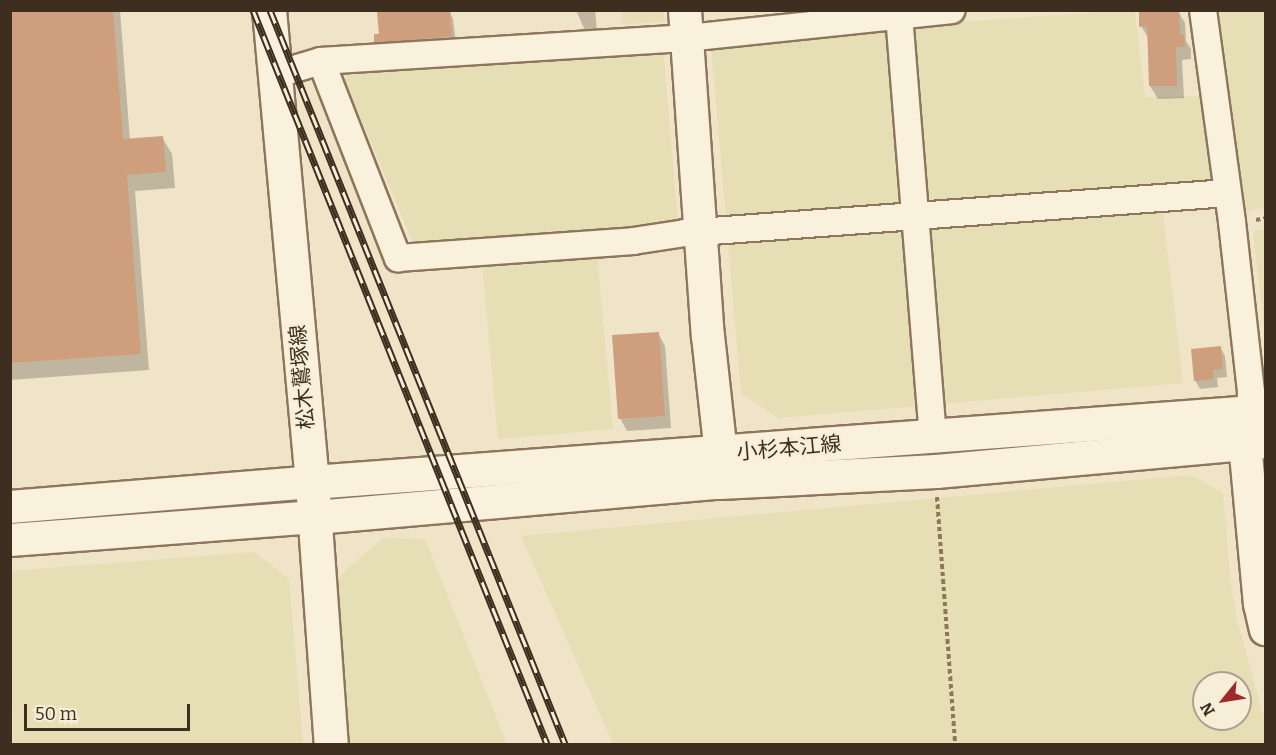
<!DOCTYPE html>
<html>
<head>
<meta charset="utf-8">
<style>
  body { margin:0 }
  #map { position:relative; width:1276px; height:755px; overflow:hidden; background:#f0e4c8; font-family:Bitter,"Noto Sans JP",serif }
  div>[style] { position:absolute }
  .farmland>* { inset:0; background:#e6deb5 }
  .shadow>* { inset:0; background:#0003 }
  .building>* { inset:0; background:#cf9f7d }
  .path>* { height:4px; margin-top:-2px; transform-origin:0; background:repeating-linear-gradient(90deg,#8d765c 0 4.5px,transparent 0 7.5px) }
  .roads { filter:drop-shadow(2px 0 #8d765c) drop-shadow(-2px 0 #8d765c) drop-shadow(0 2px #8d765c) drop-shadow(0 -2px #8d765c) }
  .minor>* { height:26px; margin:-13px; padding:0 13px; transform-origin:13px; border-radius:13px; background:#faf1dc }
  .tertiary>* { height:32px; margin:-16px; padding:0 16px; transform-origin:16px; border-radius:16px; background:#faf1dc }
  .secondary>* { height:33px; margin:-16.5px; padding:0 16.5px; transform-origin:16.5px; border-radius:16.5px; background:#faf1dc }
  .rail>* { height:7px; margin-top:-3.5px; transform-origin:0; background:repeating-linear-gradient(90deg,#f7eed8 0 14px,#3d2e20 0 28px); box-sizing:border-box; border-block:2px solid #3d2e20 }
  span { translate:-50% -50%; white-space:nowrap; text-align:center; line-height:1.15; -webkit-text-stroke:4.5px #f7eed8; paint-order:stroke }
  .street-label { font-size:21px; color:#3d2e20 }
  .frame { position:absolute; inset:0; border:12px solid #3d2e20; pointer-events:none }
  .north { position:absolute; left:1192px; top:671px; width:60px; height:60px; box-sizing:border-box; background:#f7eed8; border:2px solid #ada18e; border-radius:50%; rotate:240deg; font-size:16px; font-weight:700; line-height:24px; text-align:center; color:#3d2e20 }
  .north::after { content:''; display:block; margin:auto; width:21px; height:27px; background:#9e2a2b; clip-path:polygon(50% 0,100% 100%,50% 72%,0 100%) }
  .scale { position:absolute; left:24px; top:704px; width:166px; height:27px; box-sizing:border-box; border:3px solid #3d2e20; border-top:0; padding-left:8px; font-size:18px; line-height:21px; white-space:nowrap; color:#3d2e20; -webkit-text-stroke:4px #f7eed8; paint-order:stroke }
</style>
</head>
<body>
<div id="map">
  <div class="farmland">
    <i style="clip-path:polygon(621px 11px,664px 11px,665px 22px,623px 24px)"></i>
    <i style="clip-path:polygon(1115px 11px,1135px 11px,1145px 97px,1205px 96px,1216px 182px,1160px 189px,1183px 383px,779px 418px,741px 394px,711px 45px,927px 24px)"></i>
    <i style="clip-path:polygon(1217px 11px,1265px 11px,1265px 207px,1244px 213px)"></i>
    <i style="clip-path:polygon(663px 46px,678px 223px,413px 243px,345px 79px,351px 68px)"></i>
    <i style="clip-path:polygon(1265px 229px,1266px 229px,1265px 336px,1253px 232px)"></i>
    <i style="clip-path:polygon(597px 254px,613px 429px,498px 439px,482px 264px)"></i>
    <i style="clip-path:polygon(evenodd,1190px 475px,1223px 493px,1231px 585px,1237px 620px,1265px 722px,1265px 744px,613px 744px,521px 536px,1190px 475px,1204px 683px,1240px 683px,1240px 719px,1204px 719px,1204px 683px)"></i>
    <i style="clip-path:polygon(383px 538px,425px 539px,507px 744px,349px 744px,336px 579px)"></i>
    <i style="clip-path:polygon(254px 552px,289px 579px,303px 744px,13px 744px,11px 571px)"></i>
  </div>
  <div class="shadow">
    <i style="clip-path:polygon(10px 10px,120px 10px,130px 140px,162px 137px,172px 154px,175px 188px,135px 191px,149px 370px,10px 380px)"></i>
    <i style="clip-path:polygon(449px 10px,453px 19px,456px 44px,381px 52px,376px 44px,375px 35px)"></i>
    <i style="clip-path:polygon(576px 10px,595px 10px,597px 32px,586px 33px)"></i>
    <i style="clip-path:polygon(1178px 11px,1185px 23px,1186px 41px,1191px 49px,1191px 59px,1182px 60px,1184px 98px,1158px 99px,1150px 86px,1149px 39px,1141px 26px)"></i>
    <i style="clip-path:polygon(658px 333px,665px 346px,671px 428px,627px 431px,620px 418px)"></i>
    <i style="clip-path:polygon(1220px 347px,1225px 356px,1227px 377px,1217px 378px,1218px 387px,1200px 389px,1195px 380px)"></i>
  </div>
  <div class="building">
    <i style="clip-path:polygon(10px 10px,113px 10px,123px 139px,163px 136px,166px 172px,127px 175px,141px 354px,10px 363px)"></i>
    <i style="clip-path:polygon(429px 10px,450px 10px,452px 36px,374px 44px,374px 34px,379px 34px,377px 12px)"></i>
    <i style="clip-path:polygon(1139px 10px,1179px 10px,1180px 35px,1184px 35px,1185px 47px,1176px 47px,1177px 86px,1149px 86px,1147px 26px,1139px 27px)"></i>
    <i style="clip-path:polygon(659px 332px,665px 416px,618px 419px,612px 335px)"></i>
    <i style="clip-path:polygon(1221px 346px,1223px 369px,1213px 370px,1214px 379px,1194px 381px,1191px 349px)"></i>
  </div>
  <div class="path">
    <i style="left:1256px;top:220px;width:10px;rotate:-11deg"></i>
    <i style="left:937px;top:497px;width:248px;rotate:85.8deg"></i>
  </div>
  <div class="roads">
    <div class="minor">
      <i style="left:1203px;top:10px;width:214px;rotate:82.2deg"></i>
      <i style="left:1232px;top:222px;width:171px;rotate:83.6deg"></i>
      <i style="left:1251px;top:392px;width:20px;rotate:93deg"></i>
      <i style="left:899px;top:15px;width:422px;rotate:85.4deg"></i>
      <i style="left:321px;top:61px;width:212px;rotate:68.7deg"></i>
      <i style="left:398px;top:258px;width:236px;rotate:-4.1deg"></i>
      <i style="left:633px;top:241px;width:53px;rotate:-8.7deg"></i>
      <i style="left:685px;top:233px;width:544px;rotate:-4.21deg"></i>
      <i style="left:274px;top:75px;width:49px;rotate:-16.6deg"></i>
      <i style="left:321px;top:61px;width:367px;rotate:-3.6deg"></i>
      <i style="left:687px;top:38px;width:266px;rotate:-6deg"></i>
    </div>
    <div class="tertiary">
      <i style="left:685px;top:10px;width:327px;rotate:86deg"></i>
      <i style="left:708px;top:336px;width:118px;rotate:83.7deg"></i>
      <i style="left:1249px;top:418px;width:25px;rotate:99deg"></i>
      <i style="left:1245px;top:443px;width:162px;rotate:84.7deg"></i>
      <i style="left:1260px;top:604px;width:26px;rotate:77deg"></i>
      <i style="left:10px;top:507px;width:303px;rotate:-4.7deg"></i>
      <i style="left:10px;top:540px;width:306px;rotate:-4.3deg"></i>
    </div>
    <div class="secondary">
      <i style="left:269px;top:10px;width:474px;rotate:84.8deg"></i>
      <i style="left:312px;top:482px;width:263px;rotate:85.9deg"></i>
      <i style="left:312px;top:482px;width:957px;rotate:-4.26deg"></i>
      <i style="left:315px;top:517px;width:406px;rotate:-5deg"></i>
      <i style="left:719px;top:482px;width:217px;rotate:-2.9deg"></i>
      <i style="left:936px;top:471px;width:331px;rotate:-5.2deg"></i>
    </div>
  </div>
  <div class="rail">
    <i style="left:253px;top:10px;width:791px;rotate:68.17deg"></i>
    <i style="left:270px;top:10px;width:791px;rotate:68.1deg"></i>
  </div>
  <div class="street-label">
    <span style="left:302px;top:377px;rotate:-95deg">松木鷲塚線</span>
    <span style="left:789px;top:448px;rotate:-5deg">小杉本江線</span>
  </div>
  <div class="frame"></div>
  <div class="north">N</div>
  <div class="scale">50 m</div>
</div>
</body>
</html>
